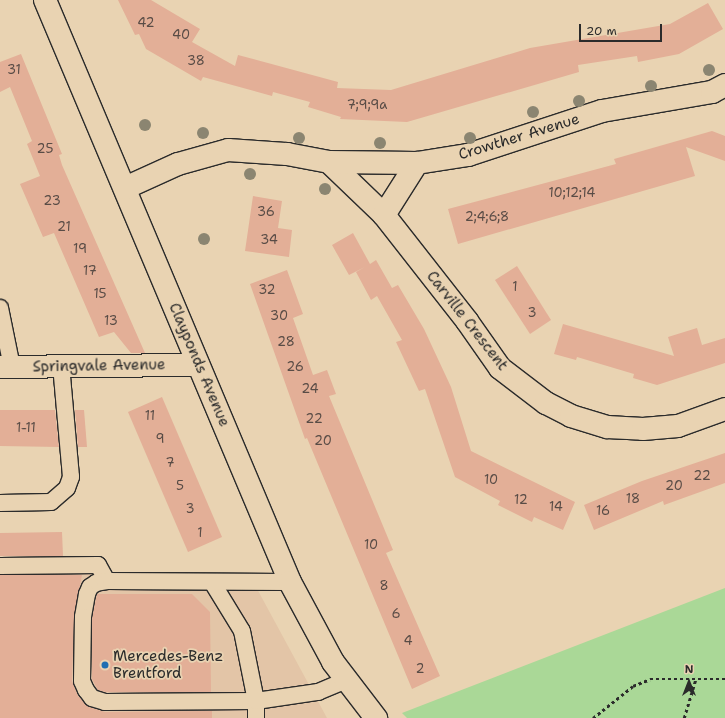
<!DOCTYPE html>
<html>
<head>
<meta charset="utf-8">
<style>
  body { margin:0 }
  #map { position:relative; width:725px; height:718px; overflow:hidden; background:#e9d3b2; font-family:"Shantell Sans",sans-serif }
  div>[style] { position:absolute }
  .built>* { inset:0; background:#e3c5a7 }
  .green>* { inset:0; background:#aad897 }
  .building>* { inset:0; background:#e3af97 }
  .path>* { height:2.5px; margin-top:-1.25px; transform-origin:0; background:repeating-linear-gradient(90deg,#2b2b2b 0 3px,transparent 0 6px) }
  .roads { filter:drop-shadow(1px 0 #2b2b2b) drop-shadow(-1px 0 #2b2b2b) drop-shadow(0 1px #2b2b2b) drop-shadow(0 -1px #2b2b2b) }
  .lane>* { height:16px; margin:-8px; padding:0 8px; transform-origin:8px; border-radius:8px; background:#e9d3b2 }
  .street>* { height:22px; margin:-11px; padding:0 11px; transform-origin:11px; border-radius:11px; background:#e9d3b2 }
  .trees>* { width:12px; height:12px; margin:-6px; border-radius:50%; background:#8b8571 }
  .dots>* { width:11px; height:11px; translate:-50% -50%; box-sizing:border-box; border:2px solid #e9d3b2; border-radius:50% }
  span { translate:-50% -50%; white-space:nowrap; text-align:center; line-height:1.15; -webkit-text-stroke:3.5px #e9d3b2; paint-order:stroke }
  .number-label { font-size:13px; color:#594c46 }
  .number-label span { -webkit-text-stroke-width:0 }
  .street-label { font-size:15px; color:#2b2b2b }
  .poi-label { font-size:15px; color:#2b2b2b }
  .left { translate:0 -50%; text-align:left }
  .north { position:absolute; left:669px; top:662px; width:40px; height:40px; -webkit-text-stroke:3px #e9d3b2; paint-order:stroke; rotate:0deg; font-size:11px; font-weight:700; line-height:16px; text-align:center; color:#2b2b2b }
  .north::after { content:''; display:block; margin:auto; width:14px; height:18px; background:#2b2b2b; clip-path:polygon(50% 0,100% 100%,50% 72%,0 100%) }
  .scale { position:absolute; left:579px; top:24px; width:83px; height:18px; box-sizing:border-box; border:2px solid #2b2b2b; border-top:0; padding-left:5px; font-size:12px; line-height:14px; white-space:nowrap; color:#2b2b2b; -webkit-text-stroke:3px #e9d3b2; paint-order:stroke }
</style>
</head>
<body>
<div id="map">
  <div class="built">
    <i style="clip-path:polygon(0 571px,249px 574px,327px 718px,0 718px)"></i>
  </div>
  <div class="green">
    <i style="clip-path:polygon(725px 588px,725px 718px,407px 718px,402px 713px)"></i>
  </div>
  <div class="building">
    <i style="clip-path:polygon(118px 0,151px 0,200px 29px,192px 42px,235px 66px,238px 55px,338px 82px,337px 88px,391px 90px,530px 48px,670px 24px,708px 3px,723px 29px,679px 54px,638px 62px,637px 56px,578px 65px,579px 72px,407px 122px,340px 119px,341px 117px,308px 107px,310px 102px,273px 92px,272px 96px,203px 77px,201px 81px,146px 49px,139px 34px,135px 35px)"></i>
    <i style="clip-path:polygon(21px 54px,62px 154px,59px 155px,62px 165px,145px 353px,131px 353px,114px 332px,99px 337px,54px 233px,43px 237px,20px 184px,40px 176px,27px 144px,32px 141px,10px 87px,0 92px,0 62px)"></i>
    <i style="clip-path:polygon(712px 131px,725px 136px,725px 161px,686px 147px,695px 176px,458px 244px,448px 209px,616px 164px,614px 159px)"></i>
    <i style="clip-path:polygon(253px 196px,282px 201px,278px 228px,292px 230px,289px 257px,245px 251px)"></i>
    <i style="clip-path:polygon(353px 233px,370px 264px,376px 260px,392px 288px,398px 285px,424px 329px,451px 387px,471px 451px,575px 502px,563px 530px,534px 517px,532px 522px,498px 505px,500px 501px,455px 477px,425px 389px,419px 391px,396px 342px,402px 340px,377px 296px,371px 300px,356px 272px,365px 267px,349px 275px,332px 245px)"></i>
    <i style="clip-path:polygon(517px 266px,551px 320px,530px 334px,495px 280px)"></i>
    <i style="clip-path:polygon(287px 270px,303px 314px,293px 318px,313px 375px,327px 370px,336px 394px,329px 396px,393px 550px,386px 553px,440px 676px,412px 689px,307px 438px,305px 439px,250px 284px)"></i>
    <i style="clip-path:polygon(563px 324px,674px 356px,668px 337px,697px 328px,702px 345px,725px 338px,725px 363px,657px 385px,633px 378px,634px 374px,577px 357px,576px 360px,554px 354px)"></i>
    <i style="clip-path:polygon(162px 397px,222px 537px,188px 552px,128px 412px)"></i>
    <i style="clip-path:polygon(0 410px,55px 410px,59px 447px,0 446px)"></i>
    <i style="clip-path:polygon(75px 410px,84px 410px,87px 447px,78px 447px)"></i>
    <i style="clip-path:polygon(725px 453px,725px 483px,664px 505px,663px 501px,594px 530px,584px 505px,642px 481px)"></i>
    <i style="clip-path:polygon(62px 532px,63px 556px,0 556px,0 533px)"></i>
    <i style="clip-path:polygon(0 575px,82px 575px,74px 617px,72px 681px,78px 696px,89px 707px,105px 712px,212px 711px,212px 718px,0 718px)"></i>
    <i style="clip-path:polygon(97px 594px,192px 594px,210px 612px,211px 692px,106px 692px,98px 690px,92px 679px,92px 618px)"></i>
  </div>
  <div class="path">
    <i style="left:593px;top:718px;width:51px;rotate:-38.7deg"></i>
    <i style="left:633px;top:686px;width:18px;rotate:-22deg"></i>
    <i style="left:650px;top:679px;width:75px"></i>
    <i style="left:684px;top:718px;width:42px;rotate:-73.3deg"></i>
  </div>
  <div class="roads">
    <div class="lane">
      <i style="left:0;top:308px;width:60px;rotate:78.5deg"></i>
      <i style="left:0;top:503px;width:51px;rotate:-1.1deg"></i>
      <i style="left:51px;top:502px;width:21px;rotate:-41deg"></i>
      <i style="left:67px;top:488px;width:12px;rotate:-70deg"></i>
      <i style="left:71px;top:477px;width:111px;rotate:-95.1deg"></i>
      <i style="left:0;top:566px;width:98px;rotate:-0.6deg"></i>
      <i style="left:98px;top:565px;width:18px;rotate:61deg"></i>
      <i style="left:212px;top:582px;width:57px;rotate:58.5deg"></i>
      <i style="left:242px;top:631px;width:71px;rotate:78.7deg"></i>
      <i style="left:256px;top:701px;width:17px;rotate:90deg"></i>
      <i style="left:290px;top:582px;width:183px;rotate:-179.7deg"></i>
      <i style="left:107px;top:581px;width:11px;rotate:170deg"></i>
      <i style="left:96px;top:583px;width:7px;rotate:146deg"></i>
      <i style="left:90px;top:587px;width:8px;rotate:113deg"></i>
      <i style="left:87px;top:594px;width:23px;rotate:100deg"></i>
      <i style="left:83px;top:617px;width:64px;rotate:90.9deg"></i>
      <i style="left:82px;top:681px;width:10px;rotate:66deg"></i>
      <i style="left:86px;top:690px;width:10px;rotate:53deg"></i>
      <i style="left:92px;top:698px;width:14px;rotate:17deg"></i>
      <i style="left:105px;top:702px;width:151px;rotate:-0.4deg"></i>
      <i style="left:256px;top:701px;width:63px;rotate:-8.3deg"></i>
      <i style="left:318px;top:692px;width:30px;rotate:-23deg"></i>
    </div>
    <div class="street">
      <i style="left:45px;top:0;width:631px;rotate:67.17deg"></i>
      <i style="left:290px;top:582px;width:91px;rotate:61.7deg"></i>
      <i style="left:333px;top:662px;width:71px;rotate:52.5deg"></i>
      <i style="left:329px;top:162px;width:76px;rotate:43.9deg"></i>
      <i style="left:384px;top:215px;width:135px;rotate:51.9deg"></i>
      <i style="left:467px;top:321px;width:57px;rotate:54.9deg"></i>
      <i style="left:500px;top:368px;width:58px;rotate:37.3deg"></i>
      <i style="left:546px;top:403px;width:28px;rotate:27deg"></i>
      <i style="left:571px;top:416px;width:38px;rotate:17deg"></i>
      <i style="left:607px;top:427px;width:36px;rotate:3deg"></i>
      <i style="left:643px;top:429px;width:35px;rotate:-5deg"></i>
      <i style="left:678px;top:426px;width:50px;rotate:-19.9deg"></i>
      <i style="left:125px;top:188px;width:58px;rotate:-24.4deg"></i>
      <i style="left:178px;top:164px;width:52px;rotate:-15.6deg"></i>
      <i style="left:228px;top:150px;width:59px;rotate:3.9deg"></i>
      <i style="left:287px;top:154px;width:43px;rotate:10.8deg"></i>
      <i style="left:329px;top:162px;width:88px;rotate:0.7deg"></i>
      <i style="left:417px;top:163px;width:52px;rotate:-8.9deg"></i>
      <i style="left:468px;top:155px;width:141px;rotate:-18.2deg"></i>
      <i style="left:602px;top:111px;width:112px;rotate:-9.8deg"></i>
      <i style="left:712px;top:92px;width:15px;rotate:-28deg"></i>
      <i style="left:384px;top:215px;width:62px;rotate:-57.6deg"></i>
      <i style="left:0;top:367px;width:198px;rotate:-0.6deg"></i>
    </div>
  </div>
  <div class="trees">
    <i style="left:709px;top:70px"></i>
    <i style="left:651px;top:86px"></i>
    <i style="left:579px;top:101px"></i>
    <i style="left:533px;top:112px"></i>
    <i style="left:145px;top:125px"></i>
    <i style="left:203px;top:133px"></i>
    <i style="left:299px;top:138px"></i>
    <i style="left:470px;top:138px"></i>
    <i style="left:380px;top:143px"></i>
    <i style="left:250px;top:174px"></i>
    <i style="left:325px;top:189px"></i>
    <i style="left:204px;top:239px"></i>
  </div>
  <div class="dots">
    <i style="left:105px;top:665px;background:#1f6fb2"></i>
  </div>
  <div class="number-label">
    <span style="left:146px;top:23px">42</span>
    <span style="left:181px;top:35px">40</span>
    <span style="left:196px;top:61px">38</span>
    <span style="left:14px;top:70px">31</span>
    <span style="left:367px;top:105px">7;9;9a</span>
    <span style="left:45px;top:149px">25</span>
    <span style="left:572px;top:193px">10;12;14</span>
    <span style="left:52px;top:201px">23</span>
    <span style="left:266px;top:212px">36</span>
    <span style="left:487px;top:217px">2;4;6;8</span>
    <span style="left:64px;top:227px">21</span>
    <span style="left:269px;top:240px">34</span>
    <span style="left:80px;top:249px">19</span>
    <span style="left:90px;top:271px">17</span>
    <span style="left:515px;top:287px">1</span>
    <span style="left:267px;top:290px">32</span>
    <span style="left:100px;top:294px">15</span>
    <span style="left:532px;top:313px">3</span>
    <span style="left:279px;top:316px">30</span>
    <span style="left:111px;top:321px">13</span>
    <span style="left:286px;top:342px">28</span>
    <span style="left:295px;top:367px">26</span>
    <span style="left:310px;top:389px">24</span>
    <span style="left:150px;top:416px">11</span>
    <span style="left:314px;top:419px">22</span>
    <span style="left:26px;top:428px">1-11</span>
    <span style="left:160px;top:439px">9</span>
    <span style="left:323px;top:441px">20</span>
    <span style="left:170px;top:463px">7</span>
    <span style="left:702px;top:476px">22</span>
    <span style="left:491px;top:480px">10</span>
    <span style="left:180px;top:486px">5</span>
    <span style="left:674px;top:486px">20</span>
    <span style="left:633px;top:499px">18</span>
    <span style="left:521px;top:500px">12</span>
    <span style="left:556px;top:507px">14</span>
    <span style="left:190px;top:509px">3</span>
    <span style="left:603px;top:511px">16</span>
    <span style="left:200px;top:533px">1</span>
    <span style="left:371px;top:545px">10</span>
    <span style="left:384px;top:586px">8</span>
    <span style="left:396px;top:614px">6</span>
    <span style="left:408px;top:641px">4</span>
    <span style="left:420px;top:669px">2</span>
  </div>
  <div class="street-label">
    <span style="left:519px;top:137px;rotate:-17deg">Crowther Avenue</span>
    <span style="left:467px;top:321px;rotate:52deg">Carville Crescent</span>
    <span style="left:199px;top:365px;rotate:67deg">Clayponds Avenue</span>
    <span style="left:99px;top:366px;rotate:-1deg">Springvale Avenue</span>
  </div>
  <div class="poi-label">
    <span class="left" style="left:113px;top:665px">Mercedes-Benz<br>Brentford</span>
  </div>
  <div class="north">N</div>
  <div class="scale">20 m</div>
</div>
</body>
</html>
